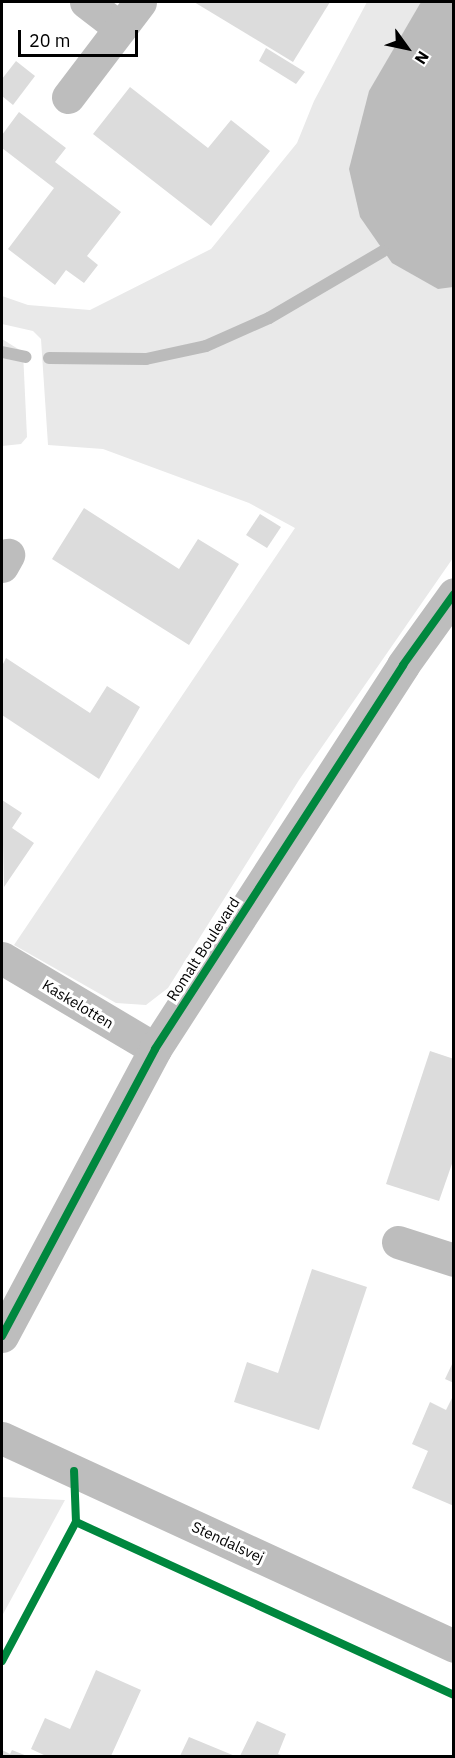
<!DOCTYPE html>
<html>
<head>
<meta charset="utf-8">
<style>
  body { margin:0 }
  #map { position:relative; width:455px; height:1758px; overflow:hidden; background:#fff; font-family:"IBM Plex Sans",sans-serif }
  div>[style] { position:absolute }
  .green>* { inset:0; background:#e9e9e9 }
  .water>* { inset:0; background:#bbb }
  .stream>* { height:12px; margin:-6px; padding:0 6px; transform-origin:6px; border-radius:6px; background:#bbb }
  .building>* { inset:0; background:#dcdcdc }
  .minor>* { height:33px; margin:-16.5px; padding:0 16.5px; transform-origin:16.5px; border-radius:16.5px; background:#bdbdbd }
  .tertiary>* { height:33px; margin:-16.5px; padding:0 16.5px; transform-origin:16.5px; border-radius:16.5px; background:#bdbdbd }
  .cycleway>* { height:8px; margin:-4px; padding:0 4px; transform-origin:4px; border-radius:4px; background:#00873e }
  span { translate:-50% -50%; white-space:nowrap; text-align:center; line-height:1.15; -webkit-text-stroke:6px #fff; paint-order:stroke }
  .street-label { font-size:15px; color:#000 }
  .frame { position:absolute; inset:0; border:3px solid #000; pointer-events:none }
  .north { position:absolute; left:377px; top:18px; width:60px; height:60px; -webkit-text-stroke:4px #fff; paint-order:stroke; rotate:123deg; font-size:16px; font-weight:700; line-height:24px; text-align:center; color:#000 }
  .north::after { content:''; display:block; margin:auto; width:21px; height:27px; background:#000; clip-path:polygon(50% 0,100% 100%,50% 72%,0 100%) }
  .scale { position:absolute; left:18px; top:30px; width:120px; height:27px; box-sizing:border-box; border:3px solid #000; border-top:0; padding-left:8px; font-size:18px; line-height:21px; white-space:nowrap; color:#000; -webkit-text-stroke:4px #fff; paint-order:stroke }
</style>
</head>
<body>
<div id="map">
  <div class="green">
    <i style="clip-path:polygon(367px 2px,453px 2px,453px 558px,299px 780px,168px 988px,146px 1005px,116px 1003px,14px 945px,295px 528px,249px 503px,103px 449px,48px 445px,41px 339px,33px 331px,2px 324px,2px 296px,28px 305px,90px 310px,211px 249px,297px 143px,314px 101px)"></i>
    <i style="clip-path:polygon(2px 339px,23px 352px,27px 437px,21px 444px,2px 446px)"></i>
    <i style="clip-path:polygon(2px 1497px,65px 1500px,2px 1616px)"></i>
  </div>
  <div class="water">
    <i style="clip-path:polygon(421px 2px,453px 2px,453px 287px,438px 289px,392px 263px,360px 217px,349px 169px,369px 91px)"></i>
  </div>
  <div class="stream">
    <i style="left:2px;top:352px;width:24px;rotate:12deg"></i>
    <i style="left:49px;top:358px;width:97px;rotate:0.6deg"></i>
    <i style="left:146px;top:359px;width:61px;rotate:-12.2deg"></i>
    <i style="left:206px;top:346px;width:69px;rotate:-24deg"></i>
    <i style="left:269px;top:318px;width:132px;rotate:-30.4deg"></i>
  </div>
  <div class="building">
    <i style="clip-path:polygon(194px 2px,330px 2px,293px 62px)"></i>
    <i style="clip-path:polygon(266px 48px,305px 72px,296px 84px,259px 61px)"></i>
    <i style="clip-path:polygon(16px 61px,35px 76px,13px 105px,2px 96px,2px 79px)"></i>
    <i style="clip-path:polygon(130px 87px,208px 148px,231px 120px,270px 151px,211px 226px,93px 134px)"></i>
    <i style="clip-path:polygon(19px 112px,66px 148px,55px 162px,121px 212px,87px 256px,98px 265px,84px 283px,66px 270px,55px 285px,8px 249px,54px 188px,2px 148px,2px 135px)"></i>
    <i style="clip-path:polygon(84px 508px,179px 569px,198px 539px,239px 564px,189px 645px,52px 559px)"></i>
    <i style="clip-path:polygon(260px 514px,281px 527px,267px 548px,246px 535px)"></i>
    <i style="clip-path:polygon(6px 658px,90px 713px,107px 686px,140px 707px,99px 779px,2px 715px,2px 666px)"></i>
    <i style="clip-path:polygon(2px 800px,22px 813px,12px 828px,34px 843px,4px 887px)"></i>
    <i style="clip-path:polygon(430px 1051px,454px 1059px,454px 1158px,439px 1201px,386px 1184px)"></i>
    <i style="clip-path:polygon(312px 1269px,367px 1287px,319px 1430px,234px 1402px,247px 1362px,278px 1373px)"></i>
    <i style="clip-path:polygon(454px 1360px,454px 1383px,445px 1379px)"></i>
    <i style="clip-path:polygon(454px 1394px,454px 1506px,412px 1488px,428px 1451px,412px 1444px,430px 1402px,446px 1410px)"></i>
    <i style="clip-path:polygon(96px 1670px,141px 1690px,111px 1756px,46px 1756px,31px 1749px,45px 1718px,70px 1729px)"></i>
    <i style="clip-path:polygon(257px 1721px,286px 1734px,278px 1754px,284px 1756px,240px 1756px)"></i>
    <i style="clip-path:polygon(189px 1737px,235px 1756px,180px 1756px)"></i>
    <i style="clip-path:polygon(2px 1750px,10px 1754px,12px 1750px,27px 1756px,2px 1756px)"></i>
  </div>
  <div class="minor">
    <i style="left:86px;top:2px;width:43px;rotate:37.4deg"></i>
    <i style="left:68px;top:97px;width:119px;rotate:-52.8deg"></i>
    <i style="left:2px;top:566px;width:13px;rotate:-61deg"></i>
    <i style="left:2px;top:958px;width:178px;rotate:30.7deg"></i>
    <i style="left:398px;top:1242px;width:59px;rotate:17.8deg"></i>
  </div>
  <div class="tertiary">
    <i style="left:2px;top:1336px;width:325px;rotate:-61.9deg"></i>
    <i style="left:155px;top:1049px;width:457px;rotate:-57.1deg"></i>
    <i style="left:403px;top:665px;width:87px;rotate:-54.3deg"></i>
    <i style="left:2px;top:1438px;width:498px;rotate:24.7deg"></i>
  </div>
  <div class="cycleway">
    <i style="left:2px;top:1336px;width:325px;rotate:-61.9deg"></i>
    <i style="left:155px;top:1049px;width:457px;rotate:-57.1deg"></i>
    <i style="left:403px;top:665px;width:87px;rotate:-54.3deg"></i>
    <i style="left:76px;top:1522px;width:416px;rotate:24.6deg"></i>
    <i style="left:2px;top:1661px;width:157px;rotate:-62deg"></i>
    <i style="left:76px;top:1522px;width:51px;rotate:-92.2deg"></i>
  </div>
  <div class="street-label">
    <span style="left:203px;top:949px;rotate:-57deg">Romalt Boulevard</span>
    <span style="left:78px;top:1004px;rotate:31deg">Kaskelotten</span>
    <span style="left:228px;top:1542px;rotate:25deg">Stendalsvej</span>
  </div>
  <div class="frame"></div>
  <div class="north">N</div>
  <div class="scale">20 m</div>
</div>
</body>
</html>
